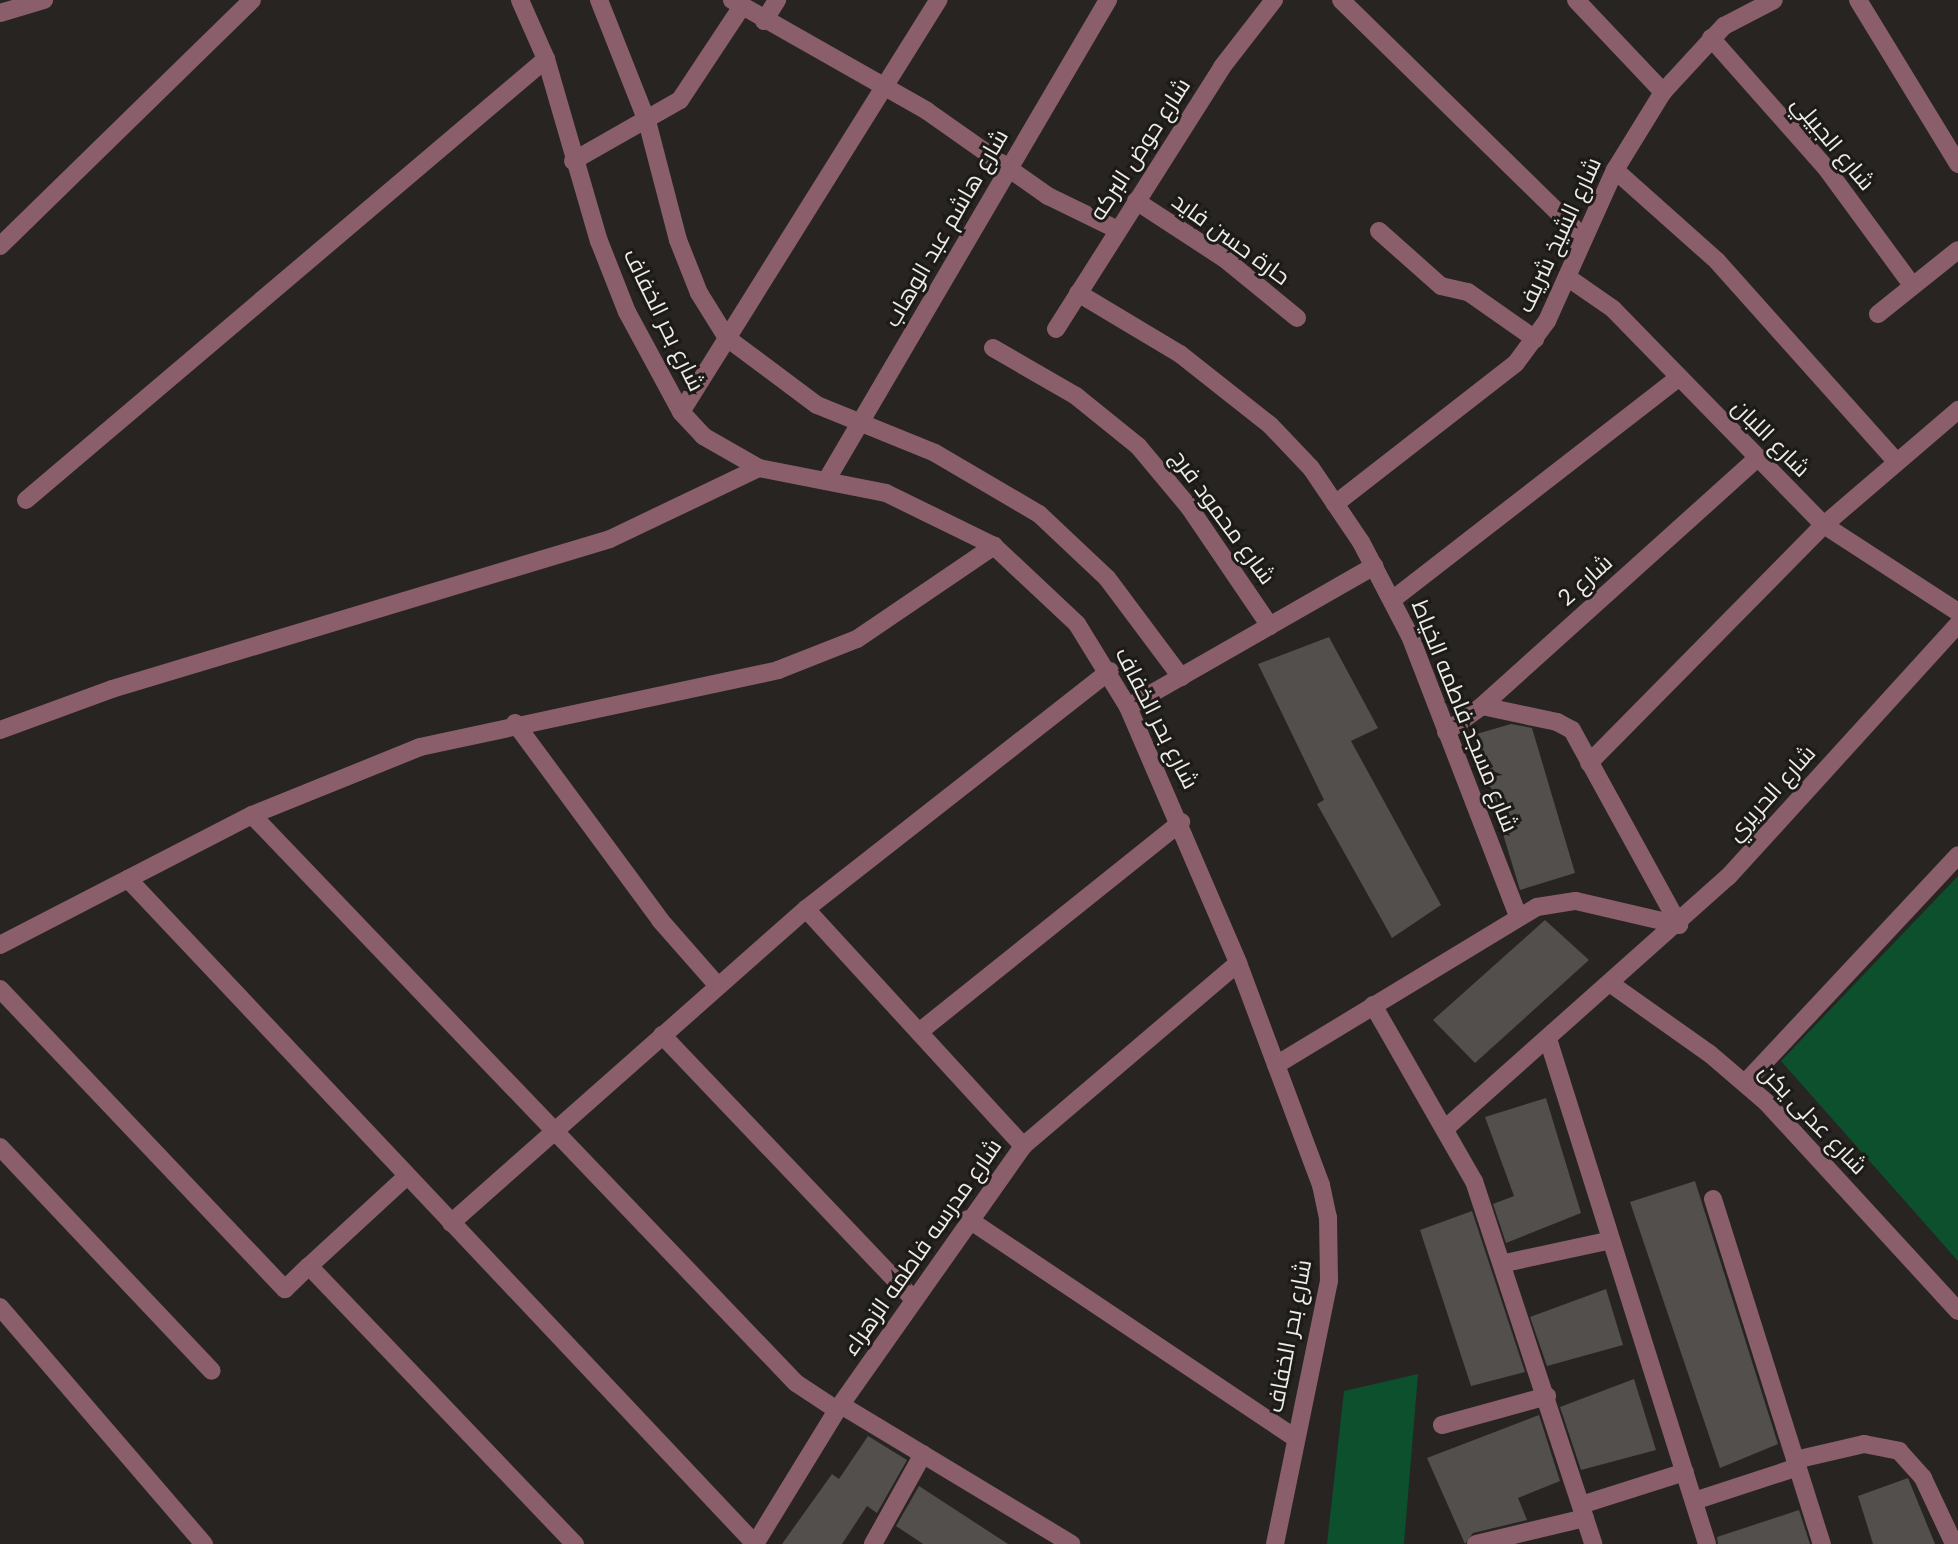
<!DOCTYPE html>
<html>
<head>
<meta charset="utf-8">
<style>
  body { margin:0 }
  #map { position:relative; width:1958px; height:1544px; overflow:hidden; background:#272422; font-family:"DM Sans",Cairo,sans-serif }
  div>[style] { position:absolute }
  .green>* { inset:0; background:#0c502e }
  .building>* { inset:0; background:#524f4c }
  .minor>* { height:18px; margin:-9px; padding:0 9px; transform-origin:9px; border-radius:9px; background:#8a5f6b }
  span { translate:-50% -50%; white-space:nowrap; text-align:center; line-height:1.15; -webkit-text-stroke:6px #1d1b18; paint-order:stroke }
  .street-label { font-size:23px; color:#eeecea }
</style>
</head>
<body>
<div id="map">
  <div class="green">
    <i style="clip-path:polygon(1958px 876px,1958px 1261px,1781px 1061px)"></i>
    <i style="clip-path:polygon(1418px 1374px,1404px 1544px,1327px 1544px,1344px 1391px)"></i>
  </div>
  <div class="building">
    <i style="clip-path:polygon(1329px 637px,1378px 728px,1351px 741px,1441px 905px,1392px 938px,1317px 804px,1324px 800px,1258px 664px)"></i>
    <i style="clip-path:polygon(1511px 724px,1532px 728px,1575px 873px,1520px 890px,1473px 735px)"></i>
    <i style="clip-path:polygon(1545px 920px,1589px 960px,1475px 1063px,1433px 1020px)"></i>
    <i style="clip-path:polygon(1546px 1098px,1581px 1213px,1506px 1243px,1493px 1204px,1514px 1196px,1485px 1117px)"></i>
    <i style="clip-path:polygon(1695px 1181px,1778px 1444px,1720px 1468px,1630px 1202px)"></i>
    <i style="clip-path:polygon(1472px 1211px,1525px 1372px,1471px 1386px,1420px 1230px)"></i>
    <i style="clip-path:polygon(1606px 1289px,1623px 1345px,1547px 1366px,1530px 1317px)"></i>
    <i style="clip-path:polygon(1634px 1379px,1656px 1450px,1581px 1470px,1560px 1407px)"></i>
    <i style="clip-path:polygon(1539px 1415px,1560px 1481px,1518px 1498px,1527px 1520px,1473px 1533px,1465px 1544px,1427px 1458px)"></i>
    <i style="clip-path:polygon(868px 1436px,907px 1460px,877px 1513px,867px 1506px,842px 1544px,782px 1544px,832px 1474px,839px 1479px)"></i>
    <i style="clip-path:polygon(1908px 1478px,1935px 1544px,1873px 1544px,1858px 1496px)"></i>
    <i style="clip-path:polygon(919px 1486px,1008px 1544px,923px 1544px,896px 1526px)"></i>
    <i style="clip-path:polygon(1799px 1510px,1810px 1544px,1718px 1544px,1717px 1537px)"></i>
  </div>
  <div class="minor">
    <i style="left:520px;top:0;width:64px;rotate:66.2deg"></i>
    <i style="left:546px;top:59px;width:190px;rotate:73.8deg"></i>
    <i style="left:599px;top:241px;width:76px;rotate:68.5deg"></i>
    <i style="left:627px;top:312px;width:114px;rotate:61.6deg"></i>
    <i style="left:681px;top:412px;width:33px;rotate:47deg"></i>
    <i style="left:703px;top:436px;width:64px;rotate:29.7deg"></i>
    <i style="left:759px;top:468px;width:129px;rotate:11.1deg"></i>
    <i style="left:886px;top:493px;width:120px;rotate:26.1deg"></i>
    <i style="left:994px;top:546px;width:114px;rotate:43.2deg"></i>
    <i style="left:1077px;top:624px;width:97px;rotate:58.4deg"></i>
    <i style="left:1128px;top:707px;width:279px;rotate:66.7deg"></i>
    <i style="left:1238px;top:963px;width:237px;rotate:69.5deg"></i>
    <i style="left:1321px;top:1185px;width:33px;rotate:78deg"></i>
    <i style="left:1328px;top:1217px;width:64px;rotate:89.1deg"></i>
    <i style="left:1329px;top:1281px;width:268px;rotate:101.6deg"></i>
    <i style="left:599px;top:0;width:130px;rotate:68.4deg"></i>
    <i style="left:647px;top:121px;width:123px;rotate:75.4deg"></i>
    <i style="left:678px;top:240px;width:57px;rotate:68.4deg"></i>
    <i style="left:699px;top:293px;width:53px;rotate:58.1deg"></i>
    <i style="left:727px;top:338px;width:112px;rotate:36.7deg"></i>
    <i style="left:817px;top:405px;width:127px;rotate:22.1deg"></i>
    <i style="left:935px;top:453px;width:121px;rotate:30.4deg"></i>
    <i style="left:1039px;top:514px;width:93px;rotate:43.3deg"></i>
    <i style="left:1107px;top:578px;width:124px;rotate:53.2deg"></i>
    <i style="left:732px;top:0;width:224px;rotate:29.6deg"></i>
    <i style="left:927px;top:111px;width:148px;rotate:35.1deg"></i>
    <i style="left:1048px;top:196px;width:78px;rotate:25.9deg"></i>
    <i style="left:1341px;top:0;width:340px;rotate:44.4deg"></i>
    <i style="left:1576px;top:0;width:127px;rotate:46.6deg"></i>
    <i style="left:1858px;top:0;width:192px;rotate:58.6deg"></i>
    <i style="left:0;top:13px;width:46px;rotate:-16.5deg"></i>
    <i style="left:764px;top:21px;width:25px;rotate:-58deg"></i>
    <i style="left:1711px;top:38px;width:174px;rotate:48.5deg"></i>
    <i style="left:1826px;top:168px;width:145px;rotate:53.7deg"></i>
    <i style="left:573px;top:161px;width:123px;rotate:-29.7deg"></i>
    <i style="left:680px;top:100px;width:110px;rotate:-56.5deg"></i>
    <i style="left:1615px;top:170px;width:137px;rotate:41.7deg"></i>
    <i style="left:1717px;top:261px;width:268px;rotate:48.2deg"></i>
    <i style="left:1136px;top:201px;width:106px;rotate:33.1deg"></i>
    <i style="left:1225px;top:259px;width:93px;rotate:39.3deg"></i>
    <i style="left:1379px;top:231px;width:83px;rotate:41.6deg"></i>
    <i style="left:1441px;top:286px;width:28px;rotate:13deg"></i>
    <i style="left:1468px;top:292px;width:82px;rotate:35deg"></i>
    <i style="left:0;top:246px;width:352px;rotate:-44.3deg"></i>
    <i style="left:1567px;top:277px;width:56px;rotate:34.8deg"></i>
    <i style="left:1613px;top:309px;width:302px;rotate:45.7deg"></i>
    <i style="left:1824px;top:525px;width:160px;rotate:33deg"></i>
    <i style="left:1078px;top:293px;width:119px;rotate:30.9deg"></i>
    <i style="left:1180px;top:354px;width:115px;rotate:38.3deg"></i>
    <i style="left:1270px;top:425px;width:59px;rotate:46.4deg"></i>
    <i style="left:1311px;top:468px;width:89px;rotate:56deg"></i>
    <i style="left:1361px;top:542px;width:106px;rotate:62.5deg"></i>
    <i style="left:1410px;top:636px;width:300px;rotate:68.9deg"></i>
    <i style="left:1878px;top:314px;width:102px;rotate:-38.7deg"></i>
    <i style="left:1056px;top:329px;width:310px;rotate:-57.6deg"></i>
    <i style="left:1222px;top:67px;width:85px;rotate:-52.2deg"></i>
    <i style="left:993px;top:348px;width:96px;rotate:30deg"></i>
    <i style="left:1076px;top:396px;width:80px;rotate:38.9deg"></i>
    <i style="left:1138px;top:446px;width:80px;rotate:50.1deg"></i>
    <i style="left:1189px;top:507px;width:144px;rotate:55.8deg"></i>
    <i style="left:681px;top:412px;width:486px;rotate:-58deg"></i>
    <i style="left:826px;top:481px;width:558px;rotate:-59.62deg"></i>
    <i style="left:26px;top:500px;width:682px;rotate:-40.3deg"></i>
    <i style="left:1335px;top:504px;width:229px;rotate:-37.9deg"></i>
    <i style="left:1516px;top:363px;width:52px;rotate:-53.6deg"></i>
    <i style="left:1547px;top:321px;width:166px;rotate:-65.8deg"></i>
    <i style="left:1615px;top:170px;width:92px;rotate:-58.4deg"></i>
    <i style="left:1663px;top:92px;width:90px;rotate:-47.3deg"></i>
    <i style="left:1724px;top:26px;width:56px;rotate:-27.5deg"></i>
    <i style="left:1392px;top:600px;width:362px;rotate:-37.8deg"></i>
    <i style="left:1482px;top:706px;width:77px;rotate:12deg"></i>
    <i style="left:1557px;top:722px;width:17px;rotate:28deg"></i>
    <i style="left:1572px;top:730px;width:222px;rotate:61.2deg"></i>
    <i style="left:1128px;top:707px;width:284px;rotate:-29.8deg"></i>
    <i style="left:515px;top:723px;width:245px;rotate:53.6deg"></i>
    <i style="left:660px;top:920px;width:88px;rotate:48.7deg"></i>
    <i style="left:0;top:730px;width:119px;rotate:-20.1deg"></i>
    <i style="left:112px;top:689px;width:520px;rotate:-16.76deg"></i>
    <i style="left:610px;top:539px;width:165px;rotate:-25.5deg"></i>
    <i style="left:1446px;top:732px;width:44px;rotate:-35.8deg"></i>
    <i style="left:1482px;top:706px;width:367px;rotate:-42deg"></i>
    <i style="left:1589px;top:763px;width:334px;rotate:-45.4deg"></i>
    <i style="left:1824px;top:525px;width:177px;rotate:-40.6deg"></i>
    <i style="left:252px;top:815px;width:786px;rotate:46.24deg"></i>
    <i style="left:796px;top:1383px;width:49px;rotate:33.4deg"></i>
    <i style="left:128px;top:879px;width:914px;rotate:46.68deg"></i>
    <i style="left:806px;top:909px;width:321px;rotate:47.5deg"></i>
    <i style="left:0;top:945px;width:284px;rotate:-27.3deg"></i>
    <i style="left:252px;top:815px;width:181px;rotate:-22deg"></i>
    <i style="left:420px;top:747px;width:366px;rotate:-12.1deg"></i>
    <i style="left:778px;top:670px;width:85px;rotate:-21.4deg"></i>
    <i style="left:857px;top:639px;width:166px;rotate:-34.2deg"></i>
    <i style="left:1611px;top:984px;width:121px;rotate:35.3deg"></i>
    <i style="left:1710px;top:1054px;width:74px;rotate:40.6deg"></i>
    <i style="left:1766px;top:1102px;width:284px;rotate:47.4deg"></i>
    <i style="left:0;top:989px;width:414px;rotate:46.5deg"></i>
    <i style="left:285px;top:1289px;width:33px;rotate:-44deg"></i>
    <i style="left:1373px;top:1005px;width:203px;rotate:60.2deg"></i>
    <i style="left:1474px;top:1181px;width:382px;rotate:71.8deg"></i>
    <i style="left:919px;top:1032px;width:336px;rotate:-38.7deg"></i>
    <i style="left:662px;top:1035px;width:364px;rotate:46.4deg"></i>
    <i style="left:1548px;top:1039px;width:529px;rotate:72.52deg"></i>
    <i style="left:1276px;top:1065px;width:305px;rotate:-31.2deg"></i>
    <i style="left:1537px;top:907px;width:39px;rotate:-9deg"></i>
    <i style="left:1576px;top:901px;width:106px;rotate:13.1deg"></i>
    <i style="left:1745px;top:1083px;width:312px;rotate:-46.9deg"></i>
    <i style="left:1447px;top:1127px;width:376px;rotate:-41.7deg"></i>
    <i style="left:1728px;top:877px;width:342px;rotate:-47.7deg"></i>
    <i style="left:0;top:1147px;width:308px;rotate:46.6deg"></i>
    <i style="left:407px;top:1176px;width:133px;rotate:137.4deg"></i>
    <i style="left:309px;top:1266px;width:385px;rotate:46.3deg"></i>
    <i style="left:1713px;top:1199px;width:362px;rotate:72.5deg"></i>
    <i style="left:968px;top:1219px;width:392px;rotate:33.8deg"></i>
    <i style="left:451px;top:1223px;width:474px;rotate:-41.5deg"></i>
    <i style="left:806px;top:909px;width:386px;rotate:-38.1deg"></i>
    <i style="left:1505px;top:1263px;width:108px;rotate:-12.2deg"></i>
    <i style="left:0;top:1307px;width:313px;rotate:49.3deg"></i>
    <i style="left:841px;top:1405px;width:269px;rotate:31.1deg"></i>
    <i style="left:1442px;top:1425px;width:109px;rotate:-15.4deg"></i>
    <i style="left:1795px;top:1460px;width:71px;rotate:-13.1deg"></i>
    <i style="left:1864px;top:1444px;width:36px;rotate:11deg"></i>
    <i style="left:1899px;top:1451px;width:36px;rotate:48deg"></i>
    <i style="left:1923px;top:1478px;width:73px;rotate:64.8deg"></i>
    <i style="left:1694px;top:1501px;width:109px;rotate:-18.1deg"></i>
    <i style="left:1581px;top:1505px;width:109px;rotate:-17.6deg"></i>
    <i style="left:755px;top:1544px;width:157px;rotate:-58.5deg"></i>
    <i style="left:837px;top:1410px;width:323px;rotate:-54.8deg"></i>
    <i style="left:1023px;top:1146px;width:282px;rotate:-40.4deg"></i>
    <i style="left:873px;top:1544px;width:103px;rotate:-60.9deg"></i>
    <i style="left:1476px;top:1544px;width:112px;rotate:-13.4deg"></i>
  </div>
  <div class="street-label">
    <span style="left:1833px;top:143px;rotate:50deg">شارع الجبيلي</span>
    <span style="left:1140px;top:149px;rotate:-57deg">شارع حوض البركه</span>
    <span style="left:946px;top:228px;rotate:-60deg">شارع هاشم عبد الوهاب</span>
    <span style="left:1559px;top:235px;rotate:-65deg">شارع الشيخ شريف</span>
    <span style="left:1231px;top:239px;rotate:36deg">حارة حسن فايد</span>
    <span style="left:664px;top:320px;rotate:64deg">شارع بحر الخفاف</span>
    <span style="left:1771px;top:438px;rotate:45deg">شارع اللبان</span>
    <span style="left:1223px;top:517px;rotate:54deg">شارع محمود فرج</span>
    <span style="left:1585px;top:580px;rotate:-42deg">شارع 2</span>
    <span style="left:1465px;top:716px;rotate:68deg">شارع مسجد فاطمه الخياط</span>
    <span style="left:1157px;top:718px;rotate:63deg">شارع بحر الخفاف</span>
    <span style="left:1771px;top:793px;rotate:-48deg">شارع الحريري</span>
    <span style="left:1813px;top:1119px;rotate:46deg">شارع عدلى يكن</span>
    <span style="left:922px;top:1247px;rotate:-55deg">شارع مدرسه فاطمه الزهراء</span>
    <span style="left:1289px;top:1336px;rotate:-79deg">شارع بحر الخفاف</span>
  </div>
</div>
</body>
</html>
